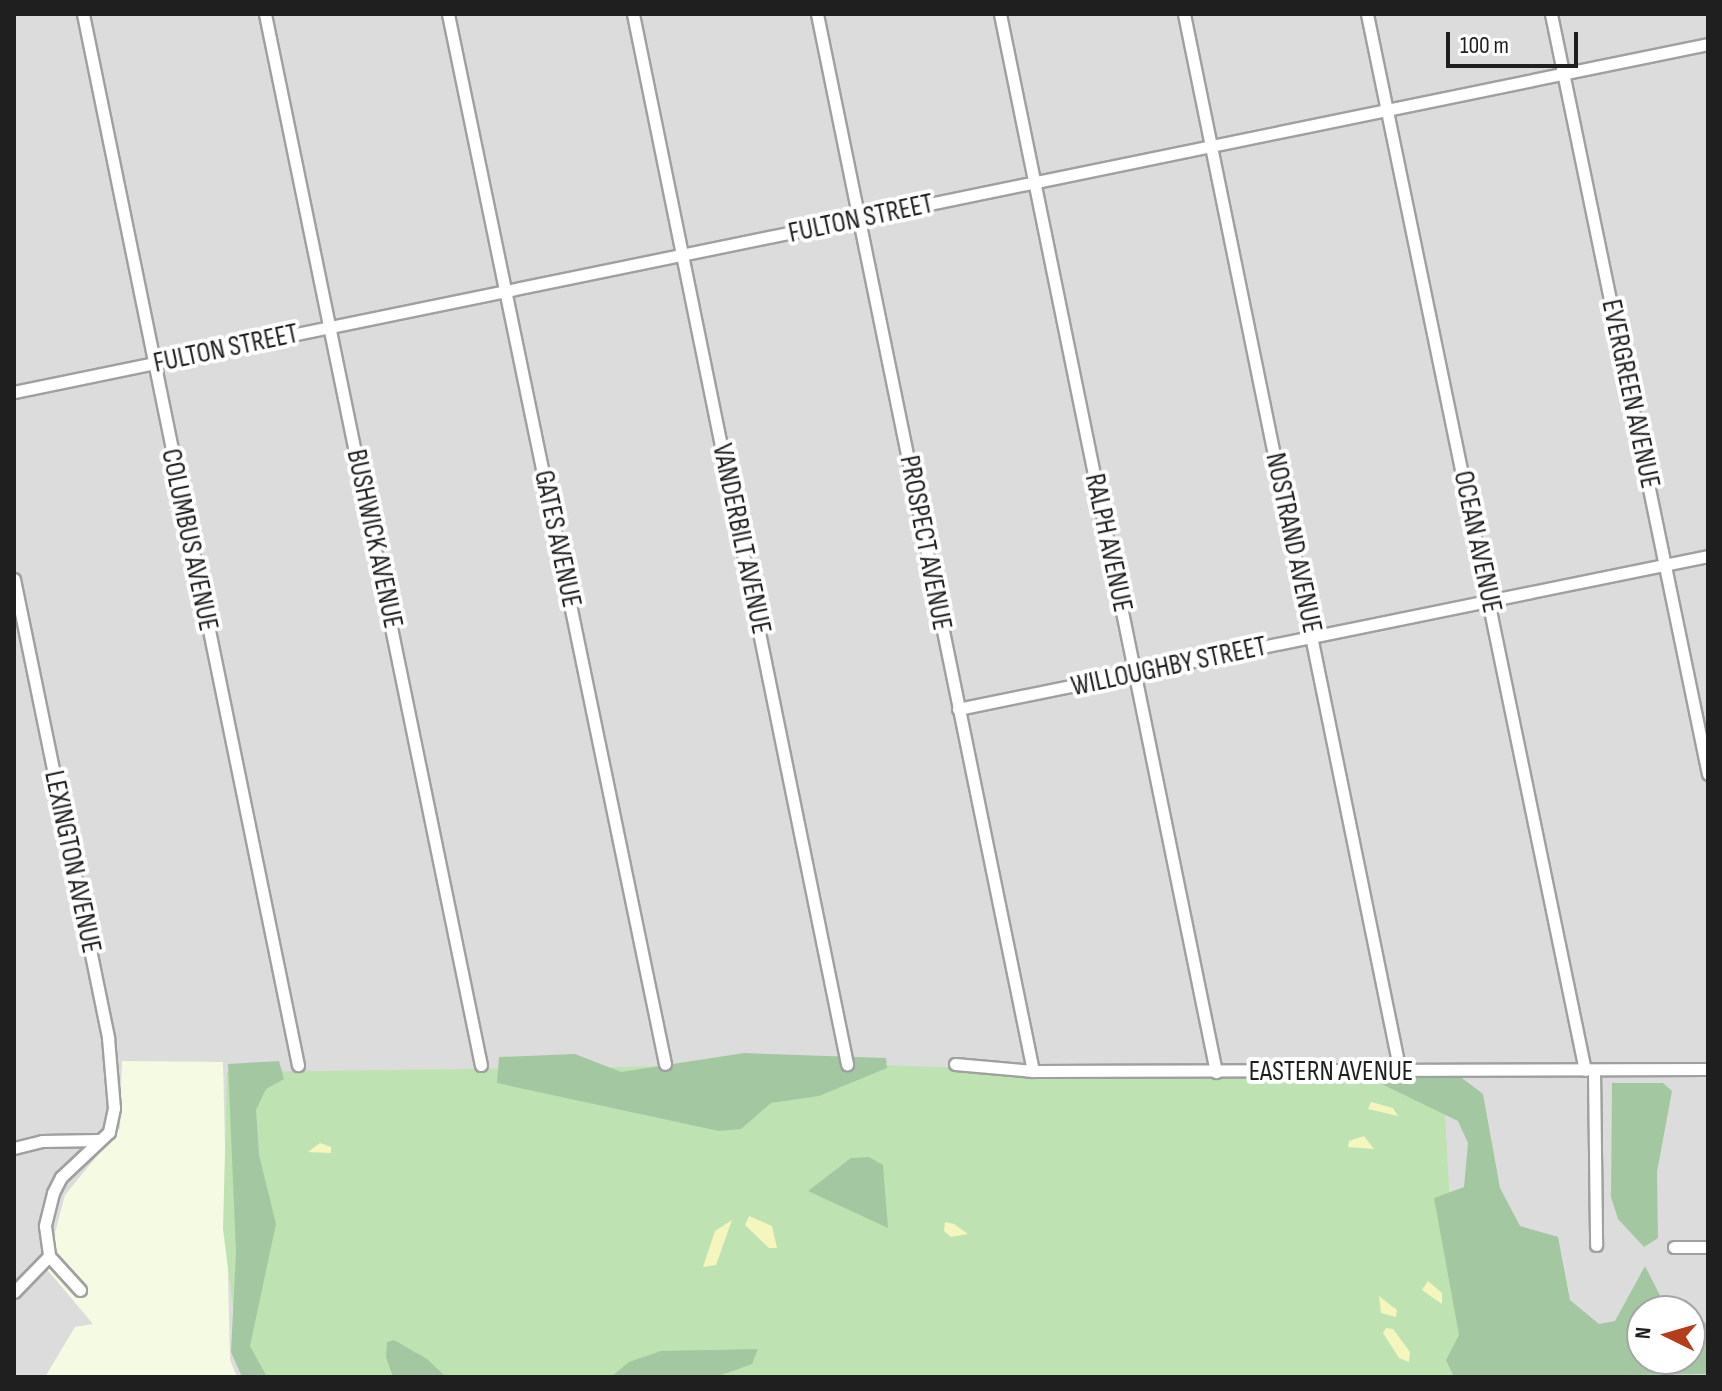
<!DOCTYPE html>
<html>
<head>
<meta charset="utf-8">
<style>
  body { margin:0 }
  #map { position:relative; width:1722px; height:1391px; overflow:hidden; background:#eeeee7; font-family:"Sofia Sans Condensed",sans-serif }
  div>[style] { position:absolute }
  .residential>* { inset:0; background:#dddcdc }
  .education>* { inset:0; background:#f5fbe3 }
  .grass>* { inset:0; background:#bfe2b3 }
  .forest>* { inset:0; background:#a3c8a1 }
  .sand>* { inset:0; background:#f4f6bd }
  .roads { filter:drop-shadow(2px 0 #a0a0a0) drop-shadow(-2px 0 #a0a0a0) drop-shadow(0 2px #a0a0a0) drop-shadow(0 -2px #a0a0a0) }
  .minor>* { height:11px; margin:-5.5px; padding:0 5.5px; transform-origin:5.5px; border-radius:5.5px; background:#fff }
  span { translate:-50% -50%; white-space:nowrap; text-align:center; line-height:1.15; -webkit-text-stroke:8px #fff; paint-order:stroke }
  .street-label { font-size:28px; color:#1f1f1f }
  .frame { position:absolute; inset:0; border:16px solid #1f1f1f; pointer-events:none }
  .north { position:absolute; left:1626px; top:1295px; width:80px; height:80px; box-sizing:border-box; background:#fff; border:2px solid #a5a5a5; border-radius:50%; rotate:275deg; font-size:22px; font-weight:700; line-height:32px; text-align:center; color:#1f1f1f }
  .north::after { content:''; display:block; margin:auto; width:28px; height:36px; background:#b43e1a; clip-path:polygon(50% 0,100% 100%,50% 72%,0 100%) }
  .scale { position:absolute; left:1446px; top:32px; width:132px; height:36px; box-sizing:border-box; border:4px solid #1f1f1f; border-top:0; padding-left:10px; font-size:24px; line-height:28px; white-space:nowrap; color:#1f1f1f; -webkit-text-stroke:6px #fff; paint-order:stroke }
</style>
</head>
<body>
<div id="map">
  <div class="residential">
    <i style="clip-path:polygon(evenodd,14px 14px,1708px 14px,1708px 1377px,14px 1377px,14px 14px,1642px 1311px,1690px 1311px,1690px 1359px,1642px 1359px,1642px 1311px)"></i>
  </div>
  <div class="education">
    <i style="clip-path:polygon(122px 1061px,223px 1062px,230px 1360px,237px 1377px,45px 1377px,75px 1327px,93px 1324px,45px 1267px,55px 1253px,51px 1248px,65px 1195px,120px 1128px)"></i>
  </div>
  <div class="grass">
    <i style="clip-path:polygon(847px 1064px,1443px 1083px,1457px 1322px,1520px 1336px,1560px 1377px,242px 1377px,223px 1229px,227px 1072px)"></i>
  </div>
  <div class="forest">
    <i style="clip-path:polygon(744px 1053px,886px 1058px,887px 1068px,819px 1096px,771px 1103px,741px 1129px,719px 1131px,497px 1083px,499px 1057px,575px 1054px,621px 1072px)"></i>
    <i style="clip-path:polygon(279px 1061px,284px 1079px,266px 1089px,256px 1110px,259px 1155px,276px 1224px,250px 1346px,267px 1377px,242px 1377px,231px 1352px,236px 1252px,228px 1064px)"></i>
    <i style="clip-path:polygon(1458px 1075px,1483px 1094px,1500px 1188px,1520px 1226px,1558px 1237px,1570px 1300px,1599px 1324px,1615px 1321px,1645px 1266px,1668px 1311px,1642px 1311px,1642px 1359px,1690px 1359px,1690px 1319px,1708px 1323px,1708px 1374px,1454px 1377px,1446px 1360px,1459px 1335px,1434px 1198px,1464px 1187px,1468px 1143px,1458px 1121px,1367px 1077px)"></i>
    <i style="clip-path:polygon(1612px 1083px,1663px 1083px,1672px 1091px,1657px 1172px,1658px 1238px,1644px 1247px,1618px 1219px,1611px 1197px)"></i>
    <i style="clip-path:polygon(869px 1157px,883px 1165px,888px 1228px,808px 1191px,851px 1158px)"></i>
    <i style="clip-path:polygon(394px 1340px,427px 1359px,446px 1377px,393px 1377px,386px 1357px,387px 1342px)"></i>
    <i style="clip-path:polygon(758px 1349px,752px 1364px,716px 1377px,611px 1377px,629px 1362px,661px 1351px)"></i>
  </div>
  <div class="sand">
    <i style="clip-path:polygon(1371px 1102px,1393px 1108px,1398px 1116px,1368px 1109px)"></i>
    <i style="clip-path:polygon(1364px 1136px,1374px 1149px,1348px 1147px,1349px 1141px)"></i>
    <i style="clip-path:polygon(320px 1143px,331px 1147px,331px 1153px,308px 1152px)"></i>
    <i style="clip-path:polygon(749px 1216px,772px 1226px,777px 1248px,769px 1248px,745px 1225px)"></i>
    <i style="clip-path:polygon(732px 1220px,716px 1265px,703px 1267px,715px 1231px)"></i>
    <i style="clip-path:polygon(945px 1222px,954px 1224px,968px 1234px,951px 1237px,944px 1231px)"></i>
    <i style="clip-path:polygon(1428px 1281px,1442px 1293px,1442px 1304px,1422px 1290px)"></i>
    <i style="clip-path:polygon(1379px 1296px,1397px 1310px,1396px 1317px,1381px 1313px)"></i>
    <i style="clip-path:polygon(1386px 1328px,1393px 1329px,1410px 1352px,1409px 1362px,1399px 1358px,1383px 1333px)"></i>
  </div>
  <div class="roads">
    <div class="minor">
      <i style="left:83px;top:14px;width:1073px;rotate:78.44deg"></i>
      <i style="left:265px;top:14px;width:1073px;rotate:78.39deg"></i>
      <i style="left:448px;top:14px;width:1072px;rotate:78.32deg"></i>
      <i style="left:633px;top:14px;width:1072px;rotate:78.48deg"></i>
      <i style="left:817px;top:14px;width:1079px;rotate:78.45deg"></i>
      <i style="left:1000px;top:14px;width:1080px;rotate:78.46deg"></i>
      <i style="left:1184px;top:14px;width:1080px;rotate:78.46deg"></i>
      <i style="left:1367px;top:14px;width:1078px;rotate:78.34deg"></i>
      <i style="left:1551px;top:14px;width:776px;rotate:78.33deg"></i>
      <i style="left:14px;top:392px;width:1729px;rotate:-11.61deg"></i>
      <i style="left:14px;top:579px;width:469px;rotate:78.4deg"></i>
      <i style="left:108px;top:1038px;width:70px;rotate:85.1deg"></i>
      <i style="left:114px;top:1108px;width:25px;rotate:102deg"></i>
      <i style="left:109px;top:1132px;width:66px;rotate:136.8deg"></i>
      <i style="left:61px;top:1177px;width:18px;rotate:117deg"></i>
      <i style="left:53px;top:1193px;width:34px;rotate:104deg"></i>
      <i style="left:45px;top:1226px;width:30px;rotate:82deg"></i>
      <i style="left:49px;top:1256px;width:50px;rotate:134.2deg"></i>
      <i style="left:958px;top:709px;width:765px;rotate:-11.53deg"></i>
      <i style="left:955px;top:1064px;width:78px;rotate:5.1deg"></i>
      <i style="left:1033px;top:1071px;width:675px;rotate:-0.17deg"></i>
      <i style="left:1594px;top:1070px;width:175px;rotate:89.3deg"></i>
      <i style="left:14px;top:1148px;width:29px;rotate:-14deg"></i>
      <i style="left:42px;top:1141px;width:57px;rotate:-1deg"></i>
      <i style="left:1674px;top:1247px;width:34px"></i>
      <i style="left:49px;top:1256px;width:46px;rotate:47.6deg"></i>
    </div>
  </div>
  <div class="street-label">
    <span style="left:861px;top:219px;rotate:-12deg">FULTON STREET</span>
    <span style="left:226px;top:349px;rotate:-12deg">FULTON STREET</span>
    <span style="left:1630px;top:394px;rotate:78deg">EVERGREEN AVENUE</span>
    <span style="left:374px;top:539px;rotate:78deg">BUSHWICK AVENUE</span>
    <span style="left:557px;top:539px;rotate:78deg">GATES AVENUE</span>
    <span style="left:741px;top:539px;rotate:78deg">VANDERBILT AVENUE</span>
    <span style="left:189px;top:540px;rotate:78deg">COLUMBUS AVENUE</span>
    <span style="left:1477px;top:542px;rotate:78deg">OCEAN AVENUE</span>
    <span style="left:925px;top:543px;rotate:79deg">PROSPECT AVENUE</span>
    <span style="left:1108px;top:543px;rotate:78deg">RALPH AVENUE</span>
    <span style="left:1293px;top:543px;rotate:78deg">NOSTRAND AVENUE</span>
    <span style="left:1169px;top:667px;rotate:-12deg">WILLOUGHBY STREET</span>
    <span style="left:72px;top:862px;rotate:78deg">LEXINGTON AVENUE</span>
    <span style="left:1331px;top:1072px">EASTERN AVENUE</span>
  </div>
  <div class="frame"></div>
  <div class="north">N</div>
  <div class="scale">100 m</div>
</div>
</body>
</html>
